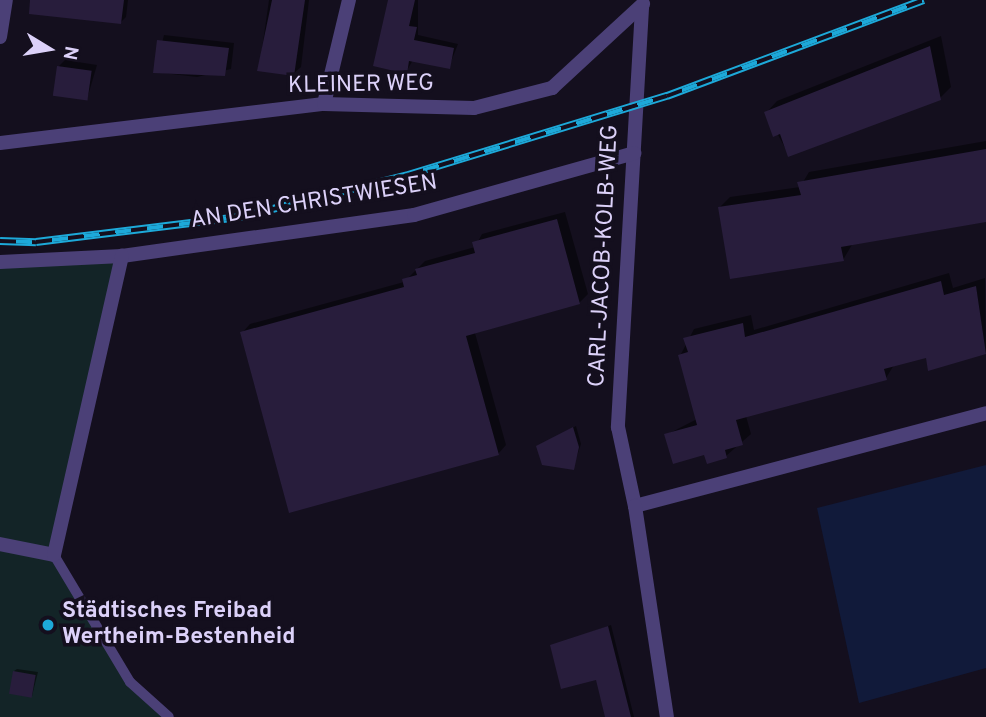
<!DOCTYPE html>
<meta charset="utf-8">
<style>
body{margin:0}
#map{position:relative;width:986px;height:717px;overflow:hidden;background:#140f1e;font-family:Overpass,sans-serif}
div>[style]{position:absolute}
.green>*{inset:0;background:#132427}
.water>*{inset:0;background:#111a3a}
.shadow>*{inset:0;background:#0007}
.building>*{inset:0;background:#281d3c;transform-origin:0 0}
.service>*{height:10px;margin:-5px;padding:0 5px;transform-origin:5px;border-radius:5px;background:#4b4077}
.minor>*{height:14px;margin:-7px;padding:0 7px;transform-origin:7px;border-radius:7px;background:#4b4077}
.rail>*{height:8px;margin-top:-4px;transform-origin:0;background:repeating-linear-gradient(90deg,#140f1e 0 16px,#1da9d9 0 32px);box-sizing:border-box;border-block:2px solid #1da9d9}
.dots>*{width:19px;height:19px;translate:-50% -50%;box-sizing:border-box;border:4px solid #140f1e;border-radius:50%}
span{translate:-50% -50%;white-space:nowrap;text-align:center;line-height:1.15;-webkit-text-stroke:7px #140f1e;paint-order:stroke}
.street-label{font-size:23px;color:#dcd1f9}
.poi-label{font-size:23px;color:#dcd1f9;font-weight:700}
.left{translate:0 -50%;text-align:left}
.north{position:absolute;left:14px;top:14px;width:70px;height:70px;-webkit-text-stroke:5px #140f1e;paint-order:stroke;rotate:101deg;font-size:19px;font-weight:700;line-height:28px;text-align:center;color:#dcd1f9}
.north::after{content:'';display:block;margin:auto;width:24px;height:32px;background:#dcd1f9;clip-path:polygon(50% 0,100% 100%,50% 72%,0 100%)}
</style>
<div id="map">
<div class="green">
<i style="clip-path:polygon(122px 256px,54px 555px,130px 682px,169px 717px,0 717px,0 262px)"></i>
</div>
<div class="water">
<i style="clip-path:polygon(986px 465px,986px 668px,859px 703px,817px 508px)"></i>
</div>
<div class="shadow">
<i style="clip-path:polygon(60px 0,128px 0,126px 17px,121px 22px)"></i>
<i style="clip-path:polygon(269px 0,309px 0,301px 67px,293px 74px,259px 70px)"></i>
<i style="clip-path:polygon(390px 0,418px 0,418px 35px,458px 44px,449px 67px,413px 60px,406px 72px)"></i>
<i style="clip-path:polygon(164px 35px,234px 43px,231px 69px,197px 77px,155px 72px)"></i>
<i style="clip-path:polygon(941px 36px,951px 87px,940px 98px,789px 155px,766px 113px,777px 101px)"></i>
<i style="clip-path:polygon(65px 60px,97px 65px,87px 99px,59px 66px)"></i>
<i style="clip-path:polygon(986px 141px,986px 220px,853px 243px,843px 260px,719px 208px,730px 197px,800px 187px,809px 172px)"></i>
<i style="clip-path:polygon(565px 212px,588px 294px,579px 303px,475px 333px,506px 445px,498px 454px,242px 333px,250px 324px,404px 282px,425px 261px,475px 247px,482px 234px)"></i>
<i style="clip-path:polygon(949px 273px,953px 288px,985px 278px,986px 353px,929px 369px,927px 356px,894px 365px,886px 378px,746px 416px,751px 434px,726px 456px,666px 435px,697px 419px,680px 356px,694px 329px,751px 315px,754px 330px)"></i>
<i style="clip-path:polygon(576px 426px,581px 444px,573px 468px,538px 446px)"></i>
<i style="clip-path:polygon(611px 625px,634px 717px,607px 717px,597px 678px,552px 646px)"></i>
<i style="clip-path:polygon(17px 669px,38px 672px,32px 696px,14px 671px)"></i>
</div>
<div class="building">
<i style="clip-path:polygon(30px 0,124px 0,121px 24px,29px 14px)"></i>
<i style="clip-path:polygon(272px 0,305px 0,294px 76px,257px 71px)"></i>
<i style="clip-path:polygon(388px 0,415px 0,409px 26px,417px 27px,414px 40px,454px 48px,450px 69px,409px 61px,407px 74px,373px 66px)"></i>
<i style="clip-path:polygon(157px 40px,229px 48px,225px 76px,153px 73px)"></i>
<i style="clip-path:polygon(930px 46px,941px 100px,788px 157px,780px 134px,773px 137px,764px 112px)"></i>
<i style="left:57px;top:66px;width:35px;height:30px;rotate:8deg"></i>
<i style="clip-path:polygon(986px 149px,986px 222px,841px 247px,844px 261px,730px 279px,718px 207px,801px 195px,797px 182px)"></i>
<i style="clip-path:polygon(557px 219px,580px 304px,466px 336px,499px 455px,289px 513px,240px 332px,404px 287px,402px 279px,417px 275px,415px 269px,475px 253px,472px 242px)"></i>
<i style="clip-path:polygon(941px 281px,944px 295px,976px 286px,986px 354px,928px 371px,926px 358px,884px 369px,887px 380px,736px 420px,743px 445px,725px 450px,727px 458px,707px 464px,704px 455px,673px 464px,664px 434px,697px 425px,678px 355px,688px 352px,683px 338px,743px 323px,745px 337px)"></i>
<i style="clip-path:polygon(573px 427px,579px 447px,574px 470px,542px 465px,536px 446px)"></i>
<i style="clip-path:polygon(608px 626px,631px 717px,605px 717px,596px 680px,561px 689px,550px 645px)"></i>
<i style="left:13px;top:671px;width:23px;height:23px;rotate:10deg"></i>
</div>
<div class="service">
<i style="left:54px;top:555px;width:148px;rotate:59.1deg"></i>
<i style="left:130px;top:682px;width:52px;rotate:41.9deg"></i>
</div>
<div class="minor">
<i style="left:642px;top:8px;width:420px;rotate:93.3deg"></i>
<i style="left:618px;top:427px;width:81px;rotate:77.9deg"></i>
<i style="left:635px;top:506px;width:363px;rotate:-14.8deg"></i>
<i style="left:0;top:37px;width:37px;rotate:-81deg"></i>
<i style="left:324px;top:104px;width:107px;rotate:-76.5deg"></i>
<i style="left:0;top:143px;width:326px;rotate:-6.9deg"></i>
<i style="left:324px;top:104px;width:150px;rotate:1.5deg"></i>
<i style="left:474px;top:108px;width:81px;rotate:-14.4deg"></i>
<i style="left:552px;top:88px;width:124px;rotate:-42.7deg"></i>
<i style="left:0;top:262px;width:122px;rotate:-2.8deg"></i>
<i style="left:122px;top:256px;width:295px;rotate:-8deg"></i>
<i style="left:414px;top:215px;width:229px;rotate:-15.7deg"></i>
<i style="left:635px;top:506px;width:213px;rotate:81.4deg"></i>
<i style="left:0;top:544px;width:55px;rotate:11.5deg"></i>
<i style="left:54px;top:555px;width:307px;rotate:-77.2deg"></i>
</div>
<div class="rail">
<i style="left:0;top:241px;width:36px;rotate:2deg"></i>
<i style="left:36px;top:242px;width:207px;rotate:-7deg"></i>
<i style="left:241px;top:217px;width:172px;rotate:-14.1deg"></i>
<i style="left:408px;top:175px;width:271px;rotate:-17deg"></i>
<i style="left:667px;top:96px;width:274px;rotate:-20.5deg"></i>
</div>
<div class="dots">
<i style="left:48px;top:625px;background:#1da9d9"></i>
</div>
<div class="street-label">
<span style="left:361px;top:86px;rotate:-1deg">KLEINER WEG</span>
<span style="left:314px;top:203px;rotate:-9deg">AN DEN CHRISTWIESEN</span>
<span style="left:605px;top:256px;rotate:-87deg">CARL-JACOB-KOLB-WEG</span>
</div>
<div class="poi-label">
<span class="left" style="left:62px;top:625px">Städtisches Freibad<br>Wertheim-Bestenheid</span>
</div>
<div class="north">N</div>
</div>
